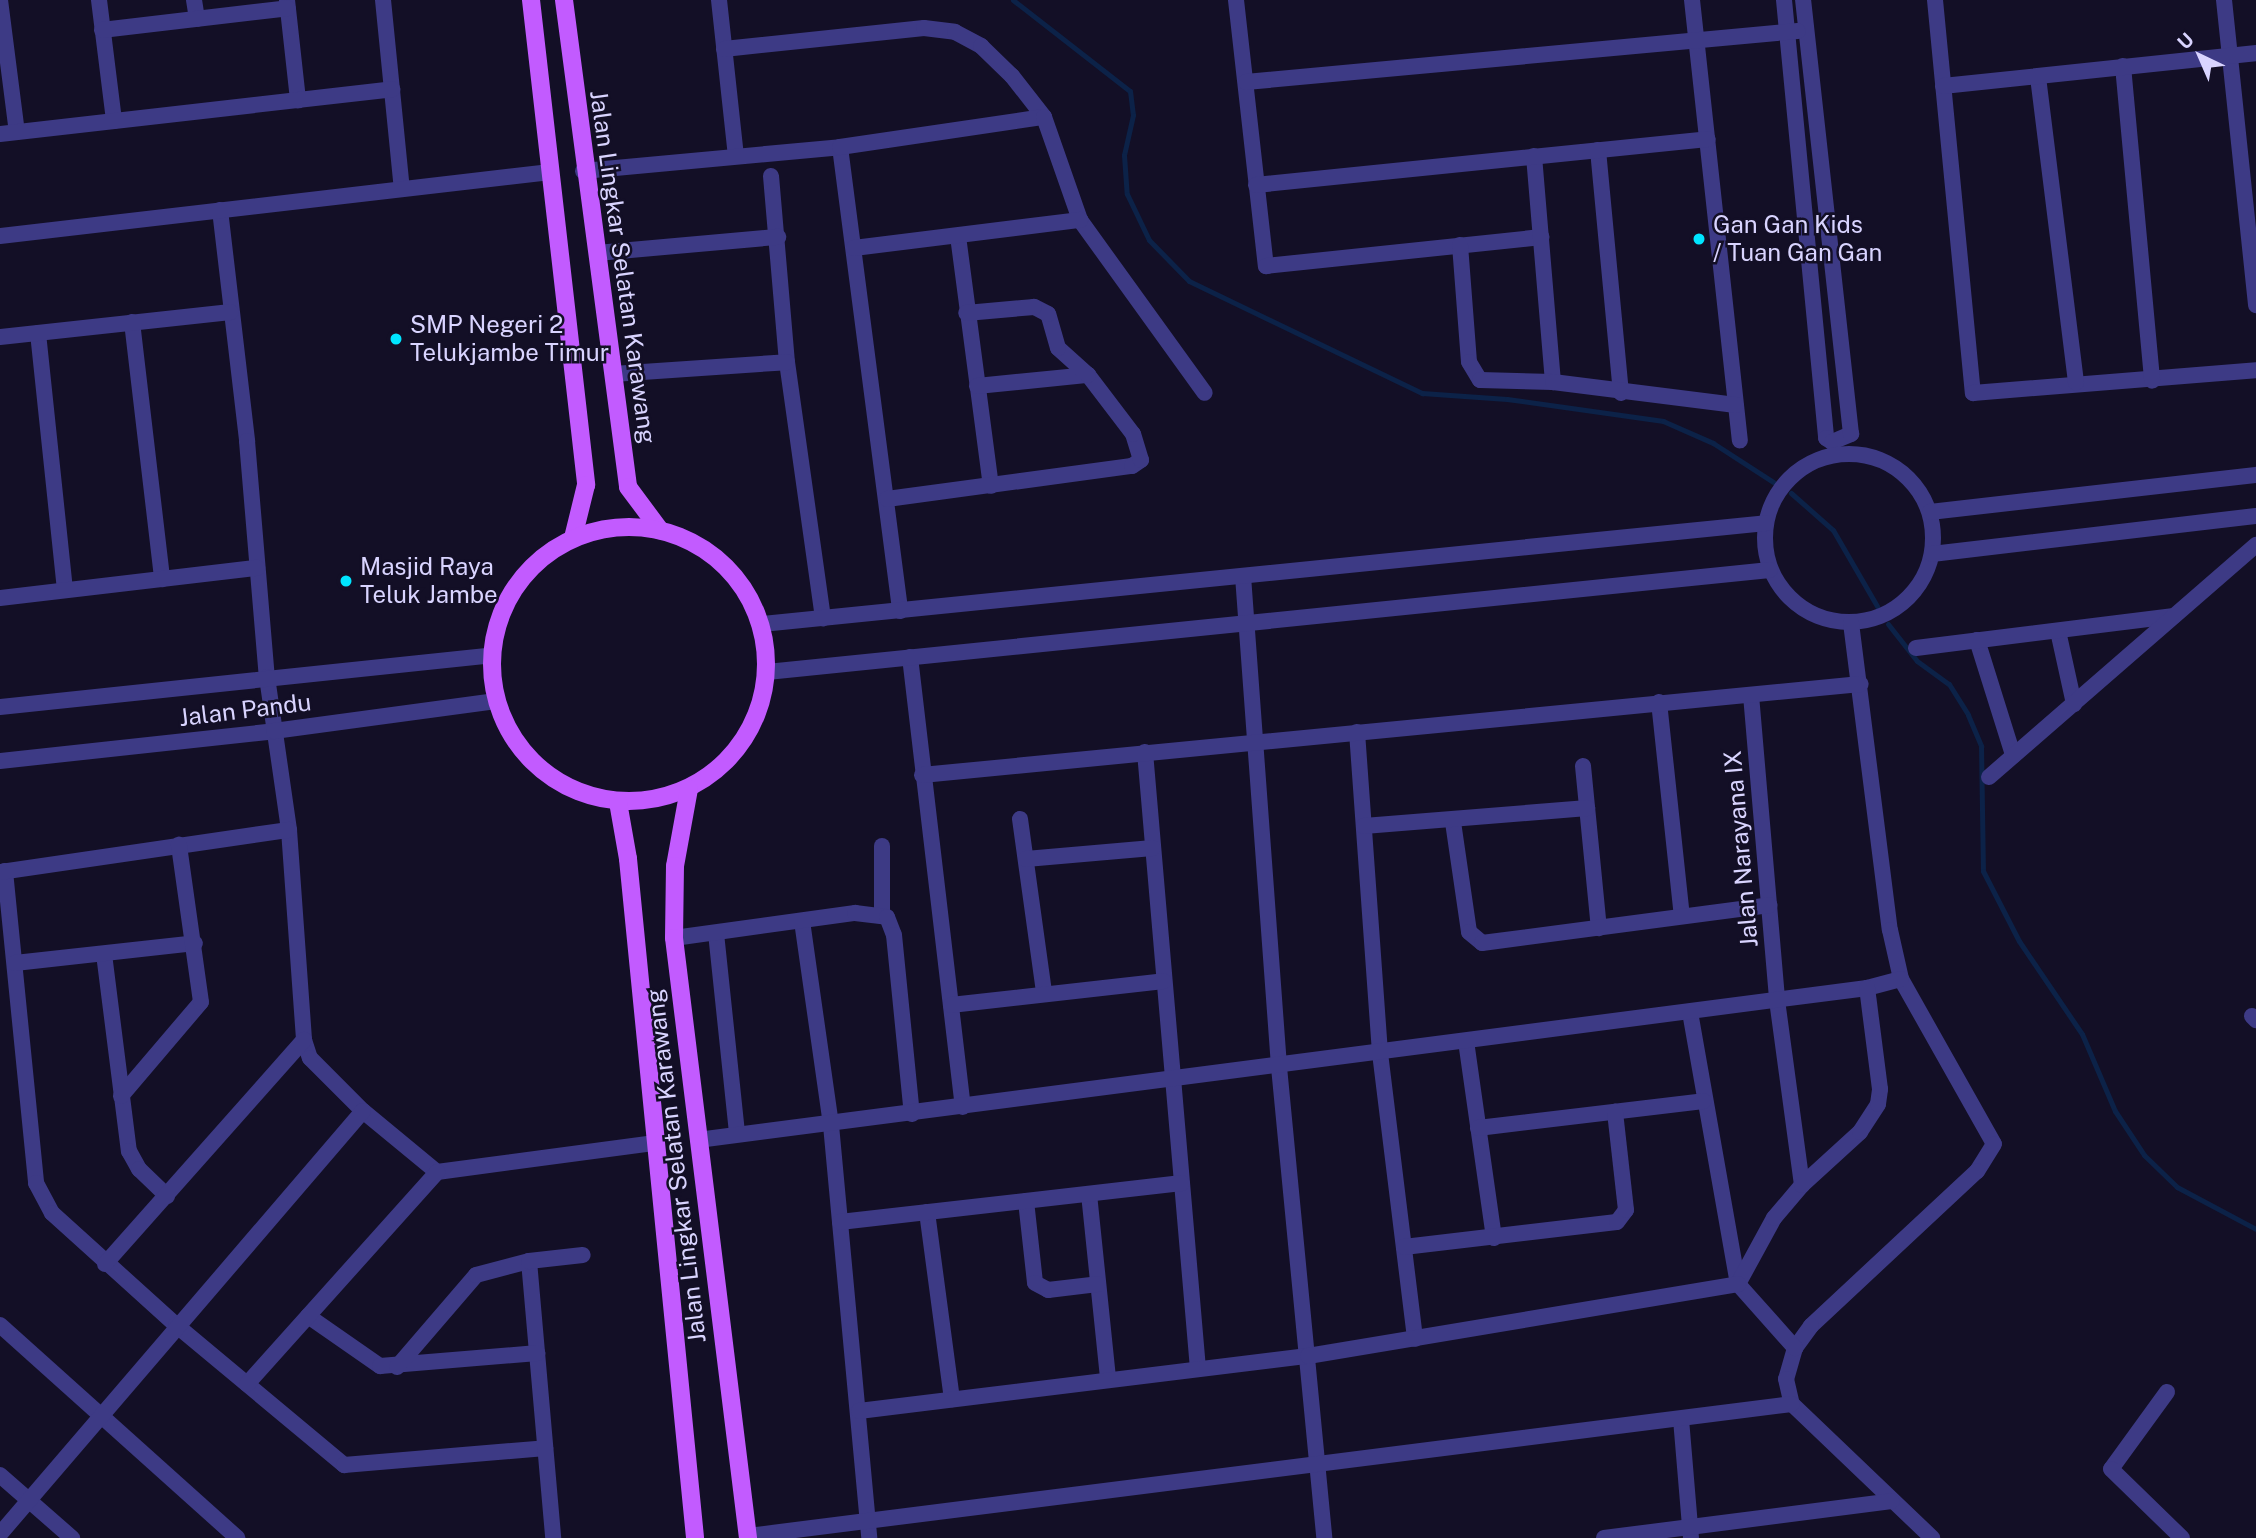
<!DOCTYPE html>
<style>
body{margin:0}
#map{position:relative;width:2256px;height:1538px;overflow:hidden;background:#130f26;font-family:"Public Sans",sans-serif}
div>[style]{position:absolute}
.stream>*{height:5px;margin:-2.5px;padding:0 2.5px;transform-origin:2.5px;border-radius:2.5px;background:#0c2248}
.street>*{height:16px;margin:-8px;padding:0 8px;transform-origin:8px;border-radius:8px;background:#3d3a85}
.street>.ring{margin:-8px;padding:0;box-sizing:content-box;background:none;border:16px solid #3d3a85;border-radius:50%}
.primary>*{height:18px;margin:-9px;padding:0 9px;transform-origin:9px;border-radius:9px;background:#c25bff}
.primary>.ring{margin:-9px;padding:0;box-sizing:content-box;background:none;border:18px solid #c25bff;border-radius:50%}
.dots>*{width:19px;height:19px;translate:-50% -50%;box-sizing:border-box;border:4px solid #130f26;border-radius:50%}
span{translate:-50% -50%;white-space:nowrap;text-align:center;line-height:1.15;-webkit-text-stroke:5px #130f26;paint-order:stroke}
.poi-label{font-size:24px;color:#d9d4ff}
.left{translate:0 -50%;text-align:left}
.street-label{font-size:24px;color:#d9d4ff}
.north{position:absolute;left:2165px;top:21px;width:70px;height:70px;-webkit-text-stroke:5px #130f26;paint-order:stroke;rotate:316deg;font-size:19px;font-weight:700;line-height:28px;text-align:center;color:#d9d4ff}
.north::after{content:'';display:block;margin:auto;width:24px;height:32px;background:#d9d4ff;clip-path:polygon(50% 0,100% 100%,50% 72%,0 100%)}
</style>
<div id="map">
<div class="stream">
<i style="left:1013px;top:0;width:148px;rotate:37.9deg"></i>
<i style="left:1130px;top:91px;width:24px;rotate:83deg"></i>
<i style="left:1133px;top:115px;width:41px;rotate:102.7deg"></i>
<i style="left:1124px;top:155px;width:39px;rotate:86deg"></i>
<i style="left:1127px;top:194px;width:51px;rotate:64.4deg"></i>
<i style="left:1149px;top:240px;width:57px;rotate:45.7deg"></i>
<i style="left:1189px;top:281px;width:259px;rotate:25.7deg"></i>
<i style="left:1422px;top:393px;width:85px;rotate:4deg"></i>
<i style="left:1507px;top:399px;width:158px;rotate:8deg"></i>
<i style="left:1663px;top:421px;width:55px;rotate:23.7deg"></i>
<i style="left:1713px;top:443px;width:72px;rotate:33deg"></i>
<i style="left:1791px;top:493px;width:56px;rotate:41.4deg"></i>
<i style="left:1833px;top:530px;width:88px;rotate:59.9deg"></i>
<i style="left:1888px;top:624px;width:47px;rotate:51.9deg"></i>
<i style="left:1917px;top:661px;width:39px;rotate:36deg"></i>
<i style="left:1949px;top:684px;width:36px;rotate:58deg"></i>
<i style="left:1968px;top:715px;width:34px;rotate:67deg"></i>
<i style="left:1981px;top:746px;width:125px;rotate:89.1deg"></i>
<i style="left:1983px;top:871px;width:79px;rotate:62.8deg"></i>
<i style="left:2019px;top:941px;width:112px;rotate:55.9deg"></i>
<i style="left:2082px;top:1034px;width:84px;rotate:66.8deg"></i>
<i style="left:2115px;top:1111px;width:53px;rotate:56.6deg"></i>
<i style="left:2144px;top:1155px;width:46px;rotate:44.1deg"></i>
<i style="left:2177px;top:1187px;width:89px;rotate:28deg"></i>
</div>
<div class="street">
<i style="left:0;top:0;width:133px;rotate:82.7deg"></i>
<i style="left:99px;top:0;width:122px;rotate:82.9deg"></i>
<i style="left:194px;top:0;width:19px;rotate:81deg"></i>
<i style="left:287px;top:0;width:101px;rotate:83.7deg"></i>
<i style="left:383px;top:0;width:190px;rotate:84.3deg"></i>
<i style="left:719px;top:0;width:157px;rotate:83.8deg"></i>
<i style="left:1236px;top:0;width:268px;rotate:83.6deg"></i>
<i style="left:1266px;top:266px;width:277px;rotate:-6deg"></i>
<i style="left:1692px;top:0;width:443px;rotate:83.8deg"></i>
<i style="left:1784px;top:0;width:440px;rotate:84.5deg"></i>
<i style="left:1826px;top:438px;width:7px;rotate:34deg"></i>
<i style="left:1832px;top:442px;width:21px;rotate:-23deg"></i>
<i style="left:1851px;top:434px;width:437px;rotate:-96.3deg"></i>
<i style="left:1935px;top:0;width:395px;rotate:84.5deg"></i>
<i style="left:1973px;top:393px;width:284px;rotate:-4.6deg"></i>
<i style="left:2224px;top:0;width:307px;rotate:84deg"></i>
<i style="left:102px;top:30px;width:187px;rotate:-6.7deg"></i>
<i style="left:724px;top:49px;width:201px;rotate:-6deg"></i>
<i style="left:924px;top:28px;width:31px;rotate:7deg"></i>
<i style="left:955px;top:32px;width:30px;rotate:28deg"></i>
<i style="left:981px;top:46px;width:43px;rotate:44.1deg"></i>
<i style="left:1012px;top:76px;width:52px;rotate:52deg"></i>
<i style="left:2123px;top:66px;width:316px;rotate:84.7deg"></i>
<i style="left:2038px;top:77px;width:308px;rotate:82.9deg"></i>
<i style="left:1246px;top:82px;width:554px;rotate:-5.28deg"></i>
<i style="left:1943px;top:86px;width:315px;rotate:-6deg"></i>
<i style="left:0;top:134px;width:395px;rotate:-6.5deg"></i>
<i style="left:840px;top:147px;width:468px;rotate:82.6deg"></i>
<i style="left:1598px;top:150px;width:244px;rotate:84.6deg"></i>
<i style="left:1534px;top:156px;width:227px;rotate:85.2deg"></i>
<i style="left:583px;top:171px;width:258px;rotate:-5.3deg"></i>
<i style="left:840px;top:147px;width:206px;rotate:-8.4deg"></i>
<i style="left:1044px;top:117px;width:109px;rotate:70.7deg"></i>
<i style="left:1080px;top:220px;width:213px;rotate:54.2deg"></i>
<i style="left:771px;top:176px;width:187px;rotate:85.1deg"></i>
<i style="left:787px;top:362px;width:259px;rotate:82deg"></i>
<i style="left:1256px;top:185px;width:454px;rotate:-5.8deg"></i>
<i style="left:220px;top:210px;width:233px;rotate:83.3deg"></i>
<i style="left:247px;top:441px;width:237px;rotate:85.2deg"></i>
<i style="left:267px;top:677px;width:155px;rotate:81.8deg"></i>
<i style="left:289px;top:830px;width:211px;rotate:85.9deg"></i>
<i style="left:304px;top:1040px;width:19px;rotate:72deg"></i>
<i style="left:310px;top:1058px;width:75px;rotate:45deg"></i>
<i style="left:363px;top:1111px;width:96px;rotate:39.5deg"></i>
<i style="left:437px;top:1172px;width:220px;rotate:-7.6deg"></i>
<i style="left:0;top:236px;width:554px;rotate:-6.64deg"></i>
<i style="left:958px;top:236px;width:252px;rotate:82.5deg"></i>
<i style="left:1460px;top:245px;width:117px;rotate:85.6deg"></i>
<i style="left:1469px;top:362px;width:21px;rotate:59deg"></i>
<i style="left:1480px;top:380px;width:73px;rotate:1.6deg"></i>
<i style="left:1553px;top:382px;width:184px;rotate:7.2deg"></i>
<i style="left:854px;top:248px;width:228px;rotate:-7.1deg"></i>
<i style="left:597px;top:253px;width:182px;rotate:-5.1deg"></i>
<i style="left:132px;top:322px;width:259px;rotate:83.3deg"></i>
<i style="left:38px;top:333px;width:258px;rotate:84deg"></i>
<i style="left:0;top:337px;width:232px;rotate:-6.2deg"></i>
<i style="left:613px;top:374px;width:174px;rotate:-3.9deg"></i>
<i style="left:977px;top:386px;width:112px;rotate:-5.7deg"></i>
<i class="ring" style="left:1765px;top:454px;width:152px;height:152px"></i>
<i style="left:887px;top:499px;width:247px;rotate:-7.7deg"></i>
<i style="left:1132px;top:466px;width:11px;rotate:-34deg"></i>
<i style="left:1141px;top:460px;width:27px;rotate:-107deg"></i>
<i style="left:1133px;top:434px;width:74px;rotate:-127.3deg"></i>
<i style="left:1088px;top:375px;width:40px;rotate:-138deg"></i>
<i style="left:1058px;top:348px;width:35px;rotate:-106deg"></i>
<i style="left:1048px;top:314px;width:16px;rotate:-153deg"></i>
<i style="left:1034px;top:307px;width:68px;rotate:175deg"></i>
<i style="left:1930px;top:512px;width:328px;rotate:-6.5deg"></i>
<i style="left:1932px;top:554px;width:326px;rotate:-6.7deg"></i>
<i style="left:1243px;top:576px;width:492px;rotate:85.8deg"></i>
<i style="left:1279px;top:1067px;width:473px;rotate:84.5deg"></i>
<i style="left:0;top:598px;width:259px;rotate:-6.7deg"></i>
<i style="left:1851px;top:623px;width:309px;rotate:82.8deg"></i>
<i style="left:1890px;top:930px;width:50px;rotate:77.3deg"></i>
<i style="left:1901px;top:979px;width:189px;rotate:60.6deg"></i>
<i style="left:1994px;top:1144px;width:32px;rotate:122deg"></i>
<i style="left:1977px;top:1171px;width:227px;rotate:137deg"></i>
<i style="left:1811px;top:1326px;width:27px;rotate:126deg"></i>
<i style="left:1795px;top:1348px;width:32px;rotate:106deg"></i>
<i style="left:1786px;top:1379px;width:26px;rotate:77deg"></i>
<i style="left:1792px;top:1404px;width:194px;rotate:43.7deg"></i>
<i style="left:762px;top:624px;width:1009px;rotate:-5.74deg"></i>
<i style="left:2058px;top:631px;width:75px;rotate:77.6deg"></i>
<i style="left:1977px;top:640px;width:121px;rotate:72.6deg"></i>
<i style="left:1916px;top:648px;width:260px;rotate:-7.1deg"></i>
<i style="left:910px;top:657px;width:453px;rotate:83.3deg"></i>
<i style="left:767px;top:672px;width:1008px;rotate:-5.81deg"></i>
<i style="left:1751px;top:695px;width:306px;rotate:85.1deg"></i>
<i style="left:1777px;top:1000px;width:187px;rotate:82.3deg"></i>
<i style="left:1659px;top:702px;width:215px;rotate:83.9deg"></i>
<i style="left:0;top:707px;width:494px;rotate:-6deg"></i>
<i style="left:1357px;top:732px;width:322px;rotate:85.9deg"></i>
<i style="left:1380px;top:1053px;width:288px;rotate:83deg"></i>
<i style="left:1145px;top:752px;width:619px;rotate:85.09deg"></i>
<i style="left:0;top:761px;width:276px;rotate:-6.2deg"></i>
<i style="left:274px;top:731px;width:224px;rotate:-7.7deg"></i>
<i style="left:1583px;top:766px;width:163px;rotate:84.4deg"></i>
<i style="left:922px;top:775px;width:943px;rotate:-5.54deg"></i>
<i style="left:1989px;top:777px;width:354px;rotate:-41deg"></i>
<i style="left:1020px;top:819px;width:174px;rotate:82.1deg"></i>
<i style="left:1453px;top:822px;width:111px;rotate:81.7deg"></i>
<i style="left:1469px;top:932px;width:17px;rotate:40deg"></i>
<i style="left:1482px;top:943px;width:290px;rotate:-7.5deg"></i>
<i style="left:1364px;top:826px;width:224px;rotate:-4.6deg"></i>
<i style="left:882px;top:846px;width:68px;rotate:90deg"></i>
<i style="left:1026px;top:859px;width:127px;rotate:-5deg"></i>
<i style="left:5px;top:871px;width:314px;rotate:84.3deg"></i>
<i style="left:36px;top:1183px;width:34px;rotate:62deg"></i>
<i style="left:52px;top:1213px;width:167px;rotate:42.1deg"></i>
<i style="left:176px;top:1325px;width:219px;rotate:39.8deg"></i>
<i style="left:344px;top:1465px;width:202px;rotate:-4.8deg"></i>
<i style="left:0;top:872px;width:292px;rotate:-8.3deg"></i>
<i style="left:802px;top:921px;width:206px;rotate:81.9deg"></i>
<i style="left:831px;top:1125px;width:415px;rotate:84.7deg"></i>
<i style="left:716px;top:933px;width:201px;rotate:84deg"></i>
<i style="left:674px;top:938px;width:183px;rotate:-7.9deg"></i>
<i style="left:855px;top:913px;width:32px;rotate:7deg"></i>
<i style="left:887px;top:917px;width:19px;rotate:69deg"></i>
<i style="left:894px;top:935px;width:180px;rotate:84.3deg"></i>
<i style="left:104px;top:954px;width:199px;rotate:82.8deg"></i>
<i style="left:129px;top:1151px;width:21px;rotate:61deg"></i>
<i style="left:139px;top:1169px;width:39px;rotate:44deg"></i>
<i style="left:15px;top:963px;width:181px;rotate:-6.3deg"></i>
<i style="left:951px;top:1005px;width:214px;rotate:-6.4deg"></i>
<i style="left:1690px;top:1012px;width:276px;rotate:80deg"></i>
<i style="left:1738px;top:1284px;width:86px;rotate:48.3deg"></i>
<i style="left:2252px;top:1016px;width:6px;rotate:45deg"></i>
<i style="left:1466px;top:1041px;width:199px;rotate:81.9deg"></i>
<i style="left:121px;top:1096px;width:123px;rotate:-49.6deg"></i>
<i style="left:201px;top:1002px;width:159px;rotate:-98deg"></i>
<i style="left:1478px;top:1128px;width:227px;rotate:-6.8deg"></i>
<i style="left:698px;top:1140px;width:1179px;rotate:-7.41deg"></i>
<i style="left:1867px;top:988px;width:35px;rotate:-15deg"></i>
<i style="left:1089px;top:1194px;width:186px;rotate:84.1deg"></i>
<i style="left:1026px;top:1201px;width:82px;rotate:83.7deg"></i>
<i style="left:1035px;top:1283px;width:15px;rotate:28deg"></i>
<i style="left:1048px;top:1290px;width:50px;rotate:-6.8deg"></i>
<i style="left:927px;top:1212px;width:189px;rotate:82.4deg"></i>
<i style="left:840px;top:1222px;width:344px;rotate:-6.5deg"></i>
<i style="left:1404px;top:1247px;width:214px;rotate:-6.7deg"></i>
<i style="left:1617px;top:1222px;width:15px;rotate:-53deg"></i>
<i style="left:1626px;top:1210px;width:99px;rotate:-96.4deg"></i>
<i style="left:529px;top:1261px;width:278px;rotate:85deg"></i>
<i style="left:105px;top:1264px;width:300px;rotate:-48.4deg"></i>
<i style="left:1738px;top:1284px;width:75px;rotate:-61.4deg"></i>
<i style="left:1774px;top:1218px;width:43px;rotate:-49.7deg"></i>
<i style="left:1802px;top:1185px;width:79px;rotate:-42.4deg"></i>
<i style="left:1860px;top:1132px;width:33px;rotate:-57deg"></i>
<i style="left:1878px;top:1104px;width:15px;rotate:-82deg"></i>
<i style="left:1880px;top:1089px;width:102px;rotate:-97.3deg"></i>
<i style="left:308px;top:1316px;width:88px;rotate:34.8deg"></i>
<i style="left:380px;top:1366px;width:158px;rotate:-4.7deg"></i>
<i style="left:0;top:1325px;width:319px;rotate:41.9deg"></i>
<i style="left:397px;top:1367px;width:121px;rotate:-49.3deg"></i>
<i style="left:476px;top:1275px;width:55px;rotate:-14.8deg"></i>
<i style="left:529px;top:1261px;width:54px;rotate:-6.3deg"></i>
<i style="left:247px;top:1384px;width:285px;rotate:-48.1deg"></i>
<i style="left:2167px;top:1392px;width:95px;rotate:126deg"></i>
<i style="left:2111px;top:1469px;width:99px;rotate:44.2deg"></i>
<i style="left:859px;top:1411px;width:452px;rotate:-7deg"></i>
<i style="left:1308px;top:1356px;width:436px;rotate:-9.5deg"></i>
<i style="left:1681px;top:1419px;width:119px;rotate:85.2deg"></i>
<i style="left:0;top:1475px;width:96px;rotate:41.2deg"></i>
<i style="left:0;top:1534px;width:557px;rotate:-49.37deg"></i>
<i style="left:748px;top:1536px;width:1052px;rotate:-7.21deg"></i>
<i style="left:1604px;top:1538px;width:290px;rotate:-7.3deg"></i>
</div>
<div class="primary">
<i style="left:531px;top:0;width:488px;rotate:83.5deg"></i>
<i style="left:586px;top:485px;width:55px;rotate:103.8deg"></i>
<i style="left:564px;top:0;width:491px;rotate:82.5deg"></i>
<i style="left:628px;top:487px;width:54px;rotate:53.3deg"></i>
<i class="ring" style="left:492px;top:527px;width:256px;height:256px"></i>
<i style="left:689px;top:789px;width:78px;rotate:100.3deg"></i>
<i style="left:675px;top:866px;width:72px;rotate:90.8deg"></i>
<i style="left:674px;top:938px;width:605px;rotate:82.97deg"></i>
<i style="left:618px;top:802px;width:58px;rotate:80deg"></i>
<i style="left:628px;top:859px;width:682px;rotate:84.36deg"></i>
</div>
<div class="dots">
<i style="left:1699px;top:239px;background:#00e5ff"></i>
<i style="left:396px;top:339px;background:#00e5ff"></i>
<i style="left:346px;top:581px;background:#00e5ff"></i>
</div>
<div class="poi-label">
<span class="left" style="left:1713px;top:239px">Gan Gan Kids<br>/ Tuan Gan Gan</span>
<span class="left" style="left:410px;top:339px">SMP Negeri 2<br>Telukjambe Timur</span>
<span class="left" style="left:360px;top:581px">Masjid Raya<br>Teluk Jambe</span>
</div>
<div class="street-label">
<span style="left:623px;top:267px;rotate:82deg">Jalan Lingkar Selatan Karawang</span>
<span style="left:245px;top:710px;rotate:-7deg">Jalan Pandu</span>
<span style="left:1741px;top:849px;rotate:-95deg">Jalan Narayana IX</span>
<span style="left:676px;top:1166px;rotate:-97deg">Jalan Lingkar Selatan Karawang</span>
</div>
<div class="north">U</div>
</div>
